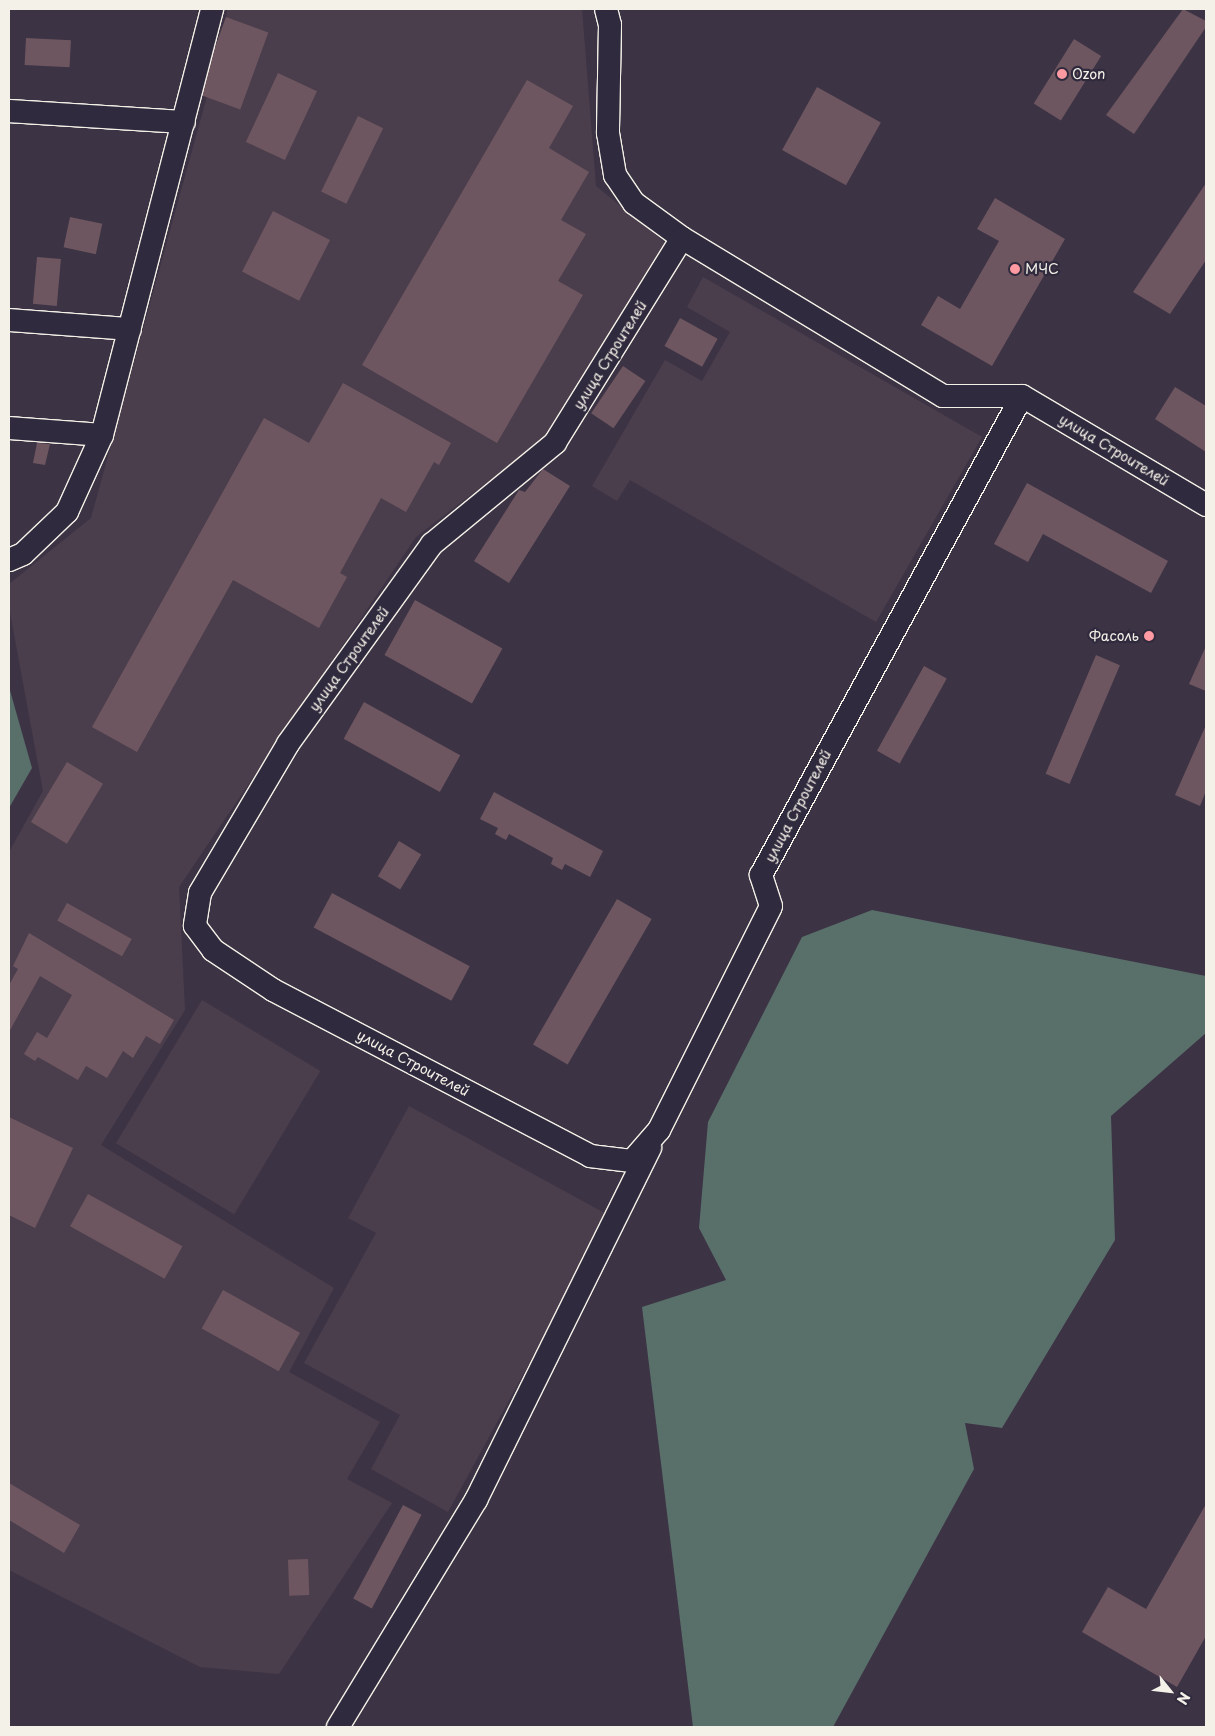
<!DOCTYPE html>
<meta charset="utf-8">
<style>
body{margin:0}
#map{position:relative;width:1215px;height:1736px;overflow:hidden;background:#3c3344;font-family:"Playpen Sans",sans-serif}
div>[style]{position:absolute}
.built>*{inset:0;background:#4b3e4c;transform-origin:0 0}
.green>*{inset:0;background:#596f6a}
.building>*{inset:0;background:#6e5660;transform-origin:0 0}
.roads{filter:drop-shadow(1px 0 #f4f1e8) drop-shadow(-1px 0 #f4f1e8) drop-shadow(0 1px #f4f1e8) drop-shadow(0 -1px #f4f1e8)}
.minor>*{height:22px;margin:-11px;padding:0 11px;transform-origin:11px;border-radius:11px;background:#2f2a3d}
.dots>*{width:14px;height:14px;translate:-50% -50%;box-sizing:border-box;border:2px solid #2f2a3d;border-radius:50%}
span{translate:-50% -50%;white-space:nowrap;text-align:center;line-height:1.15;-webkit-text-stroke:4.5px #2f2a3d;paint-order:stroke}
.poi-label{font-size:14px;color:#f4f1e8}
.left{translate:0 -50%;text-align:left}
.right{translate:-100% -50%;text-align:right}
.street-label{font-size:14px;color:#f4f1e8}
.frame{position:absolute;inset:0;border:10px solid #f4f1e8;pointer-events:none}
.north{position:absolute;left:1145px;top:1666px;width:50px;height:50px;-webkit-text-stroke:4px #2f2a3d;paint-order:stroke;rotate:119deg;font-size:14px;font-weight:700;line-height:20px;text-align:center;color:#f4f1e8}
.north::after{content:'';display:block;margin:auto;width:18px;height:22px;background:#f4f1e8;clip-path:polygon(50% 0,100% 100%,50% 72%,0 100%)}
</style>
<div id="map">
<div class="built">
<i style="clip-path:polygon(227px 9px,582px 9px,596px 186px,668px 245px,546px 437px,416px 537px,179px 887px,185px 1010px,101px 1145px,334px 1288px,289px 1372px,380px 1422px,347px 1479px,392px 1503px,279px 1674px,200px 1667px,9px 1570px,9px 852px,43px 791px,9px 607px,9px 584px,91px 518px,225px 31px)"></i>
<i style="clip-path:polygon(703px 277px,982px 437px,876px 622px,630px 480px,617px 501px,592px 486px,665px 360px,702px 381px,730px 332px,687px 307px)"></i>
<i style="left:202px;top:1000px;width:138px;height:167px;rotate:31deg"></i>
<i style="clip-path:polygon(409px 1106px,610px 1216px,448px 1512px,371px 1469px,400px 1415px,304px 1363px,376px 1233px,348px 1218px)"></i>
</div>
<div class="green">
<i style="clip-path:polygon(9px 687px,32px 768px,9px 808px)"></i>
<i style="clip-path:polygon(872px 910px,1206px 976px,1206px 1033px,1111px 1116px,1115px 1240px,1002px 1428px,965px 1423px,974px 1469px,833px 1727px,693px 1727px,642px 1307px,726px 1280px,699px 1228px,708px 1122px,802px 937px)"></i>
</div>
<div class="building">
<i style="clip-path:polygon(1183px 9px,1206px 21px,1206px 27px,1134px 134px,1106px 115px)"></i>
<i style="left:226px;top:17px;width:45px;height:82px;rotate:20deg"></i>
<i style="left:26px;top:38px;width:45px;height:27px;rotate:3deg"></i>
<i style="left:1074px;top:39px;width:32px;height:76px;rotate:32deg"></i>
<i style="left:278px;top:73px;width:43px;height:76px;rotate:25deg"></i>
<i style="clip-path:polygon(527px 80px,573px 106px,549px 148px,589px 172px,561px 220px,586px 234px,558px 281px,583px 295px,497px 443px,362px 365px)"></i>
<i style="left:817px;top:87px;width:73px;height:72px;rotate:29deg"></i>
<i style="left:358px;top:116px;width:28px;height:84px;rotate:26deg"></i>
<i style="clip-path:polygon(1206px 183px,1206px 260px,1170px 314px,1133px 292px)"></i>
<i style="clip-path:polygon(995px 198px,1065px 239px,992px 366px,921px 325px,938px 296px,960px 309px,999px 241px,977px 229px)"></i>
<i style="left:273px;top:211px;width:64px;height:68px;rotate:27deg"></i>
<i style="left:70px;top:217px;width:33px;height:31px;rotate:12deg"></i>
<i style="left:37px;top:257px;width:24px;height:47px;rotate:5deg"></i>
<i style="left:680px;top:318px;width:43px;height:32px;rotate:29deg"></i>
<i style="left:623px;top:366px;width:27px;height:57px;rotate:34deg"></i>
<i style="clip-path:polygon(343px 383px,451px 443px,439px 465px,434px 462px,406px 512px,381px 498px,340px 573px,347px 577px,319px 628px,233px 580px,137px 752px,92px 727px,264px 418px,309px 443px)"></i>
<i style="clip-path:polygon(1175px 387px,1206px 406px,1206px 452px,1155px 419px)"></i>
<i style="clip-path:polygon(37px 443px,50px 444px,45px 465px,33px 463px)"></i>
<i style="clip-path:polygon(543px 469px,570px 486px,509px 583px,474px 561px,519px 490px,525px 492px)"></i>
<i style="clip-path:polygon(1027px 483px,1168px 561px,1151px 593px,1043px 534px,1028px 562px,994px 544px)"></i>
<i style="left:415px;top:600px;width:100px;height:63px;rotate:29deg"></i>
<i style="clip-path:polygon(1206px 646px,1206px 691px,1189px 684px)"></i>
<i style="left:1096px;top:655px;width:26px;height:129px;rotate:23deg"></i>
<i style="left:924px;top:666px;width:26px;height:97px;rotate:29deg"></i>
<i style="left:364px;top:702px;width:110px;height:42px;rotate:29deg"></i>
<i style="clip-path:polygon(1206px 725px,1206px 791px,1200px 806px,1175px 795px)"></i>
<i style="left:67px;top:762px;width:42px;height:70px;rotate:31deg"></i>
<i style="clip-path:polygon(494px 792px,603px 851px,590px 877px,565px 864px,562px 870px,551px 864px,553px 858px,509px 834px,506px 840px,495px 834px,498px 828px,480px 819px)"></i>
<i style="left:399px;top:841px;width:26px;height:41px;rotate:31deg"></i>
<i style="left:332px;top:893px;width:156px;height:39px;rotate:28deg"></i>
<i style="left:617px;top:899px;width:40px;height:168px;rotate:30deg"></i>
<i style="left:67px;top:903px;width:74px;height:20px;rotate:29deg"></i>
<i style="clip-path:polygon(29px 933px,174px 1020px,160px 1044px,146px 1036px,133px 1058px,123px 1051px,107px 1078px,86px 1066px,78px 1080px,38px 1057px,35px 1061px,24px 1054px,37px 1032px,47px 1038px,72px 995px,40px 976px,9px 1032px,9px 985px,18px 969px,13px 966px)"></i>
<i style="clip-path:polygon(9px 1117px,73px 1148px,35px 1228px,9px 1215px)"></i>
<i style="left:88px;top:1194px;width:108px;height:37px;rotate:29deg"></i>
<i style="left:223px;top:1290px;width:88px;height:44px;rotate:29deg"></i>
<i style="clip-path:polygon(9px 1483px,80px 1525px,64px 1553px,9px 1520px)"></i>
<i style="clip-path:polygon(1206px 1504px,1206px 1636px,1177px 1687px,1082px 1632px,1108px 1587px,1146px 1609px)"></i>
<i style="left:403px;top:1505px;width:21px;height:106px;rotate:28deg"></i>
<i style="left:308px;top:1559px;width:36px;height:20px;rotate:88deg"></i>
</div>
<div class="roads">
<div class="minor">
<i style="left:606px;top:9px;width:16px;rotate:76deg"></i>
<i style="left:610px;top:25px;width:108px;rotate:91.1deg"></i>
<i style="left:608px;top:133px;width:43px;rotate:80.5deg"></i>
<i style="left:615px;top:175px;width:34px;rotate:56deg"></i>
<i style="left:634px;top:203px;width:59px;rotate:36.1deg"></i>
<i style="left:682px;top:238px;width:305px;rotate:31.2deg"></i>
<i style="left:943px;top:396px;width:79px"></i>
<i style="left:1022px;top:396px;width:214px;rotate:30.6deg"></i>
<i style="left:9px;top:111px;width:175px;rotate:3.6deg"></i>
<i style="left:682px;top:238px;width:241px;rotate:121.8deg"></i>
<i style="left:555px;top:443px;width:159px;rotate:140.6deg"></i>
<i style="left:432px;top:544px;width:246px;rotate:125.8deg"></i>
<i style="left:288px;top:744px;width:173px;rotate:120.6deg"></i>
<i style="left:200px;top:893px;width:33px;rotate:99deg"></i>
<i style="left:195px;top:926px;width:30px;rotate:53deg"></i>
<i style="left:213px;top:950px;width:72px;rotate:33.7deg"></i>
<i style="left:273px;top:990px;width:358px;rotate:27.6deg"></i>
<i style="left:590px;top:1156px;width:42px;rotate:6.8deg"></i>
<i style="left:632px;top:1161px;width:41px;rotate:-48.9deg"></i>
<i style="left:659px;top:1130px;width:250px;rotate:-63.4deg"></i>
<i style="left:771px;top:906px;width:33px;rotate:-108deg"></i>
<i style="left:761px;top:875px;width:545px;rotate:-61.41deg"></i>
<i style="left:9px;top:320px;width:121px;rotate:4.3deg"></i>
<i style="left:9px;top:428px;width:93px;rotate:4.3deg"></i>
<i style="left:9px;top:560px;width:15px;rotate:-23deg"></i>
<i style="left:23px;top:554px;width:61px;rotate:-43.7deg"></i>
<i style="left:67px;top:512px;width:85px;rotate:-65.6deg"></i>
<i style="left:102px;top:435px;width:440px;rotate:-75.5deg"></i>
<i style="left:338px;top:1727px;width:266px;rotate:-58.7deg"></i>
<i style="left:476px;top:1500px;width:393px;rotate:-63.7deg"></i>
</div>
</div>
<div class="dots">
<i style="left:1062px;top:74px;background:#ff9aa2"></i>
<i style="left:1015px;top:269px;background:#ff9aa2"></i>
<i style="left:1149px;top:636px;background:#ff9aa2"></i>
</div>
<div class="poi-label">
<span class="left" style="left:1072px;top:74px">Ozon</span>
<span class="left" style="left:1025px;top:269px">МЧС</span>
<span class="right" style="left:1139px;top:636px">Фасоль</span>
</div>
<div class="street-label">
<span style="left:610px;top:355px;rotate:-58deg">улица Строителей</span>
<span style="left:1114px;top:450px;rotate:31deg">улица Строителей</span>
<span style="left:349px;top:659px;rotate:-54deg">улица Строителей</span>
<span style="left:798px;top:806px;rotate:-62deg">улица Строителей</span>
<span style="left:413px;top:1063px;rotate:28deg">улица Строителей</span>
</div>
<div class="frame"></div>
<div class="north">N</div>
</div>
